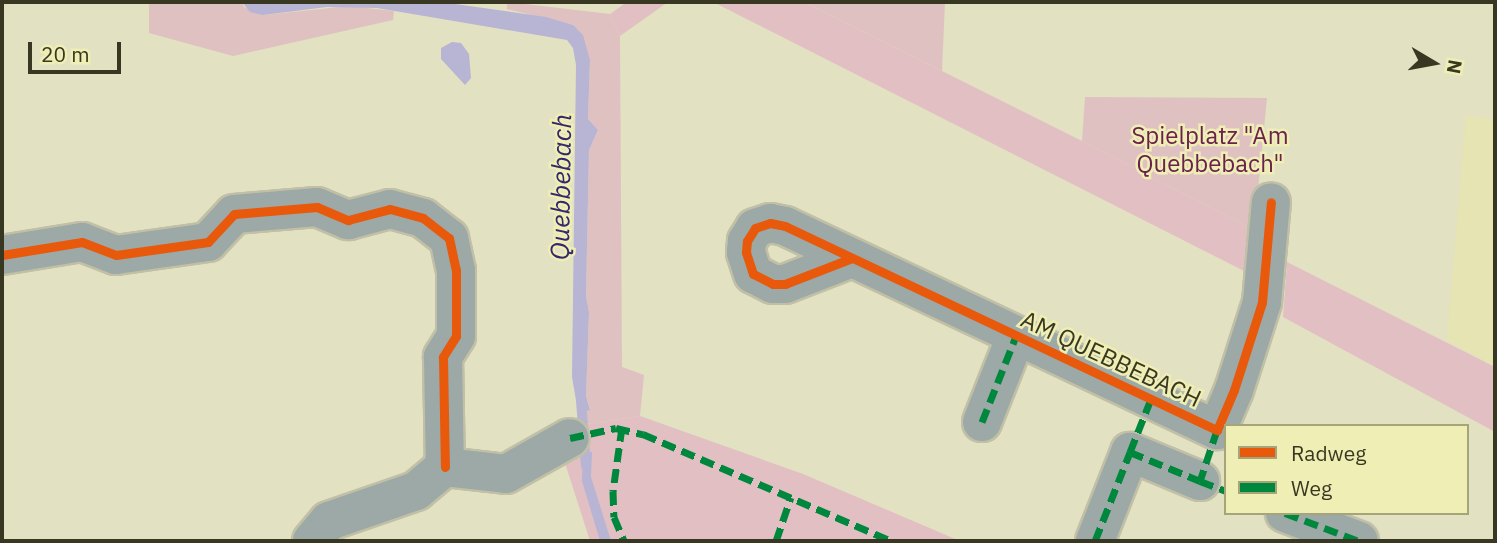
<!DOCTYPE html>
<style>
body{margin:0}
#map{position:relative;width:1497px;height:543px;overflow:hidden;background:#e2e1c2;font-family:"IBM Plex Sans",sans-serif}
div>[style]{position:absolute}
.built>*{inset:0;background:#e5e4b2}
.green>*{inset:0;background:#dfc1c2}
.forest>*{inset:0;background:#e2bfc3}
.water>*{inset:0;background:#b7b4d4}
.stream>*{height:10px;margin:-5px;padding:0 5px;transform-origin:5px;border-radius:5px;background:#b7b4d4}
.roads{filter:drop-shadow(2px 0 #c1c0a7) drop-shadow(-2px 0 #c1c0a7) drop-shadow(0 2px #c1c0a7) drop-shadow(0 -2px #c1c0a7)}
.minor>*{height:38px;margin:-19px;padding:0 19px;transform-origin:19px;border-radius:19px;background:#9ca9a6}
.quiet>*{height:7px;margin-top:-3.5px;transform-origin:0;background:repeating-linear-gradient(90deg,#00873e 0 14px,transparent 0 21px)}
.cycleway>*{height:9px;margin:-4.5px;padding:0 4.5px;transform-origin:4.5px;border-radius:4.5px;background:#e8590c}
span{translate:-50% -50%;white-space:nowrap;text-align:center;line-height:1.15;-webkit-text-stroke:5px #efeeb5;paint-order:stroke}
.park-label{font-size:24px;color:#6a214d}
.street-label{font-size:24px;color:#383721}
.water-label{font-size:26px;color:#34276c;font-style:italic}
.frame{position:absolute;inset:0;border:4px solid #383721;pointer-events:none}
.legend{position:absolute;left:1224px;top:424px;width:245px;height:91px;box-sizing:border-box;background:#efeeb5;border:2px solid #a6a57a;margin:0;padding:9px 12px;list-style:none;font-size:21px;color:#383721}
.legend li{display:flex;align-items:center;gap:14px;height:35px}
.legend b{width:35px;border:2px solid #a6a57a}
.north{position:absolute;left:1399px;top:28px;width:70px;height:70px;-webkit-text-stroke:5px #efeeb5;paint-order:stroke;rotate:100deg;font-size:19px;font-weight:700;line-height:28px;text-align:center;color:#383721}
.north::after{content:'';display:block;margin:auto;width:24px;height:32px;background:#383721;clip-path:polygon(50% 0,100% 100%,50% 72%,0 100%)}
.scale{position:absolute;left:28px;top:42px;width:93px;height:32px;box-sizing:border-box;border:4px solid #383721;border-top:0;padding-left:9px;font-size:21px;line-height:24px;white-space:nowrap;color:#383721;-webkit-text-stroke:5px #efeeb5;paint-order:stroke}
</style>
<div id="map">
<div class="built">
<i style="clip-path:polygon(1466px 116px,1495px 119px,1495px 367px,1447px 340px)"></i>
</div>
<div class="green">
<i style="clip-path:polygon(149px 2px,242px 2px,244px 7px,263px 15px,349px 6px,394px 11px,393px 20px,233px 56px,149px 33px)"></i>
<i style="clip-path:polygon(507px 2px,610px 14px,620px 36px,622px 367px,644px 375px,640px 416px,580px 425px,578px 412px,590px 409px,586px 396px,589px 312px,586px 296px,589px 150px,598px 130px,588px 119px,590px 60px,573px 25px,507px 9px)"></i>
<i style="clip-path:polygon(804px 2px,945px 2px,942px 71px)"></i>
<i style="clip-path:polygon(1085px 97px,1267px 98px,1254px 230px,1082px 141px)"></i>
</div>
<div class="forest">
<i style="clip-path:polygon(627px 2px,668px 2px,620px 36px,610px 14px)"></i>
<i style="clip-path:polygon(713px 2px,804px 2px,1082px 141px,1254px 230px,1252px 275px)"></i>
<i style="clip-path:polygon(1287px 262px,1495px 367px,1495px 432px,1283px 317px)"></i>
<i style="clip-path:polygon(640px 416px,803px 474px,960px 541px,590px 541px,566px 466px,580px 425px)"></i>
</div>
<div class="water">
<i style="clip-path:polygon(242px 2px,441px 2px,546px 17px,573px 25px,583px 35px,590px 60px,588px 119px,598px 130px,589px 150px,586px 296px,589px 312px,586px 396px,590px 410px,578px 412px,572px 377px,576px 65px,573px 48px,567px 40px,377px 8px,327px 7px,263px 15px,250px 12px)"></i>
<i style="clip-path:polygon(452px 42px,461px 43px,469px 54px,471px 78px,465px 85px,441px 59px,441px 48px)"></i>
<i style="clip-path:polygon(592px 452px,591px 477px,611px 541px,600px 541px,582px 481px,583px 453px)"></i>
</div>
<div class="stream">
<i style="left:581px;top:400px;width:66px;rotate:85.7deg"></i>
</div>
<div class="roads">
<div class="minor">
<i style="left:2px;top:255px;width:81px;rotate:-9.2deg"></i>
<i style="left:82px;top:242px;width:36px;rotate:21deg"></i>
<i style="left:116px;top:255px;width:93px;rotate:-8deg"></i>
<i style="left:208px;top:242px;width:38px;rotate:-47deg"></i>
<i style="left:234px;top:214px;width:83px;rotate:-4.8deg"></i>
<i style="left:317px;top:207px;width:34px;rotate:23deg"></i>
<i style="left:348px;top:220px;width:43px;rotate:-14.7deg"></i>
<i style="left:390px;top:209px;width:34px;rotate:15deg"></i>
<i style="left:423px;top:218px;width:33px;rotate:38deg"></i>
<i style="left:449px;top:238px;width:33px;rotate:78deg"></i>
<i style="left:456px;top:270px;width:66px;rotate:90deg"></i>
<i style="left:456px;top:336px;width:25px;rotate:122deg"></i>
<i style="left:443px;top:357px;width:110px;rotate:89deg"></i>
<i style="left:852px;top:258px;width:72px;rotate:158.8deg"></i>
<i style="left:785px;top:284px;width:12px;rotate:180deg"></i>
<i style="left:773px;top:284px;width:22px;rotate:-153deg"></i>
<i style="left:753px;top:274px;width:23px;rotate:-108deg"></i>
<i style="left:746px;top:252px;width:11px;rotate:-85deg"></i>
<i style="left:747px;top:241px;width:15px;rotate:-58deg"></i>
<i style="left:755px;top:228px;width:16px;rotate:-18deg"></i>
<i style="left:770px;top:223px;width:15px;rotate:11deg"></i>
<i style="left:785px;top:226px;width:478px;rotate:25.3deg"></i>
<i style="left:1217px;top:430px;width:43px;rotate:-67deg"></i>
<i style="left:1234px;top:390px;width:92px;rotate:-72.3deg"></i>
<i style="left:1262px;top:302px;width:100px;rotate:-84.9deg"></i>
<i style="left:982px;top:422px;width:92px;rotate:-68.4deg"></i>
<i style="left:1285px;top:513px;width:79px;rotate:20.7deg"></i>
<i style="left:312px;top:541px;width:26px;rotate:-50deg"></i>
<i style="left:329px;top:521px;width:92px;rotate:-19deg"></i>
<i style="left:416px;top:491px;width:38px;rotate:-40deg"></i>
<i style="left:445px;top:467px;width:61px;rotate:6.5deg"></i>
<i style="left:506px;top:474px;width:73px;rotate:-29.4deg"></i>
<i style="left:1095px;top:541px;width:96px;rotate:-68.5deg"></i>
<i style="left:1130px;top:452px;width:76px;rotate:22.5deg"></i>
</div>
</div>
<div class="quiet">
<i style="left:982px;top:422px;width:92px;rotate:-68.4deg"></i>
<i style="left:622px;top:427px;width:65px;rotate:98deg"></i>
<i style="left:613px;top:491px;width:26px;rotate:88deg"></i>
<i style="left:614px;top:517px;width:26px;rotate:67deg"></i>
<i style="left:1217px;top:430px;width:54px;rotate:108.4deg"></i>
<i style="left:1200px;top:481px;width:28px;rotate:21deg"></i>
<i style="left:570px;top:438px;width:47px;rotate:-12.3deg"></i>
<i style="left:616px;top:428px;width:28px;rotate:13deg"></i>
<i style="left:643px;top:434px;width:270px;rotate:23.3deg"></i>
<i style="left:1130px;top:452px;width:57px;rotate:-68.4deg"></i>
<i style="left:1285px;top:513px;width:79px;rotate:20.7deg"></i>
<i style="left:776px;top:541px;width:46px;rotate:-71.2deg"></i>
<i style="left:1095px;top:541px;width:96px;rotate:-68.5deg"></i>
<i style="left:1130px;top:452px;width:76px;rotate:22.5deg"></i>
</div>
<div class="cycleway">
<i style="left:2px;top:255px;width:81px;rotate:-9.2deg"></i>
<i style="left:82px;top:242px;width:36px;rotate:21deg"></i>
<i style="left:116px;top:255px;width:93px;rotate:-8deg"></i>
<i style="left:208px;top:242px;width:38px;rotate:-47deg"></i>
<i style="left:234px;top:214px;width:83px;rotate:-4.8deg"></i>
<i style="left:317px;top:207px;width:34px;rotate:23deg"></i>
<i style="left:348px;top:220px;width:43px;rotate:-14.7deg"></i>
<i style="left:390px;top:209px;width:34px;rotate:15deg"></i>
<i style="left:423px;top:218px;width:33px;rotate:38deg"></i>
<i style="left:449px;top:238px;width:33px;rotate:78deg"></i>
<i style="left:456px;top:270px;width:66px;rotate:90deg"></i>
<i style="left:456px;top:336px;width:25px;rotate:122deg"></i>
<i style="left:443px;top:357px;width:110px;rotate:89deg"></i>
<i style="left:852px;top:258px;width:72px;rotate:158.8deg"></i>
<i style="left:785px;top:284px;width:12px;rotate:180deg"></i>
<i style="left:773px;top:284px;width:22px;rotate:-153deg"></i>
<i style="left:753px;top:274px;width:23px;rotate:-108deg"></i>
<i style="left:746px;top:252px;width:11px;rotate:-85deg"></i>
<i style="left:747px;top:241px;width:15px;rotate:-58deg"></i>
<i style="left:755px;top:228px;width:16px;rotate:-18deg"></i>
<i style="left:770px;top:223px;width:15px;rotate:11deg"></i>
<i style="left:785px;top:226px;width:478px;rotate:25.3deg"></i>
<i style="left:1217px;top:430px;width:43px;rotate:-67deg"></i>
<i style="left:1234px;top:390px;width:92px;rotate:-72.3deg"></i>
<i style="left:1262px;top:302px;width:100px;rotate:-84.9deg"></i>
</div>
<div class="park-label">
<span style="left:1210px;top:150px">Spielplatz "Am<br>Quebbebach"</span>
</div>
<div class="street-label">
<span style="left:1111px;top:359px;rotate:25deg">AM QUEBBEBACH</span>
</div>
<div class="water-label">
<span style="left:561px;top:187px;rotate:-89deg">Quebbebach</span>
</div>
<div class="frame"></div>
<ul class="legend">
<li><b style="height:9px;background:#e8590c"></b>Radweg</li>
<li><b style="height:9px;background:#00873e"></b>Weg</li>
</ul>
<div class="north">N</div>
<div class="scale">20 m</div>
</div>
